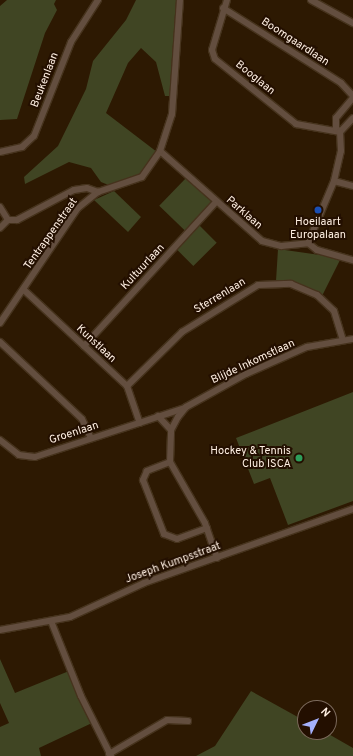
<!DOCTYPE html>
<style>
body{margin:0}
#map{position:relative;width:353px;height:756px;overflow:hidden;background:#2d1902;font-family:Overpass,sans-serif}
div>[style]{position:absolute}
.green>*{inset:0;background:#404523;transform-origin:0 0}
.roads{filter:drop-shadow(1px 0 #46331d) drop-shadow(-1px 0 #46331d) drop-shadow(0 1px #46331d) drop-shadow(0 -1px #46331d)}
.minor>*{height:6px;margin:-3px;padding:0 3px;transform-origin:3px;border-radius:3px;background:#634e3f}
.dots>*{width:11px;height:11px;translate:-50% -50%;box-sizing:border-box;border:2px solid #230f00;border-radius:50%}
span{translate:-50% -50%;white-space:nowrap;text-align:center;line-height:1.15;-webkit-text-stroke:4px #230f00;paint-order:stroke}
.street-label{font-size:11px;color:#fff0e3}
.poi-label{font-size:11px;color:#fff0e3}
.right{translate:-100% -50%;text-align:right}
.north{position:absolute;left:297px;top:700px;width:40px;height:40px;box-sizing:border-box;background:#230f00;border:1px solid #7b695b;border-radius:50%;rotate:47deg;font-size:11px;font-weight:700;line-height:16px;text-align:center;color:#fff0e3}
.north::after{content:'';display:block;margin:auto;width:14px;height:18px;background:#a5b1fc;clip-path:polygon(50% 0,100% 100%,50% 72%,0 100%)}
</style>
<div id="map">
<div class="green">
<i style="clip-path:polygon(7px 0,56px 0,54px 4px,57px 10px,45px 33px,17px 119px,0 120px,0 6px)"></i>
<i style="clip-path:polygon(136px 0,177px 0,171px 96px,165px 96px,156px 62px,141px 48px,128px 63px,106px 113px,157px 152px,139px 176px,111px 186px,101px 182px,91px 168px,69px 162px,25px 184px,24px 177px,58px 146px,86px 89px,93px 61px,126px 20px)"></i>
<i style="left:187px;top:177px;width:36px;height:40px;rotate:44deg"></i>
<i style="clip-path:polygon(114px 191px,141px 217px,128px 232px,94px 200px)"></i>
<i style="left:199px;top:225px;width:25px;height:33px;rotate:45deg"></i>
<i style="clip-path:polygon(278px 249px,341px 258px,322px 296px,301px 285px,276px 281px)"></i>
<i style="clip-path:polygon(353px 392px,353px 501px,288px 525px,270px 478px,254px 484px,236px 438px)"></i>
<i style="clip-path:polygon(0 659px,15px 693px,69px 671px,92px 723px,39px 748px,41px 756px,0 756px,0 727px,9px 723px,0 703px)"></i>
<i style="clip-path:polygon(251px 691px,305px 721px,305px 732px,325px 732px,353px 748px,353px 756px,196px 756px,215px 746px)"></i>
</div>
<div class="roads">
<div class="minor">
<i style="left:227px;top:0;width:52px;rotate:106.7deg"></i>
<i style="left:212px;top:50px;width:9px;rotate:72deg"></i>
<i style="left:215px;top:59px;width:104px;rotate:38.7deg"></i>
<i style="left:296px;top:124px;width:45px;rotate:10.3deg"></i>
<i style="left:311px;top:0;width:48px;rotate:28.7deg"></i>
<i style="left:223px;top:8px;width:140px;rotate:32.4deg"></i>
<i style="left:341px;top:83px;width:18px;rotate:47deg"></i>
<i style="left:340px;top:132px;width:6px;rotate:-135deg"></i>
<i style="left:336px;top:128px;width:10px;rotate:-90deg"></i>
<i style="left:336px;top:118px;width:26px;rotate:-50deg"></i>
<i style="left:340px;top:132px;width:19px;rotate:-47deg"></i>
<i style="left:160px;top:151px;width:136px;rotate:41.4deg"></i>
<i style="left:262px;top:241px;width:20px;rotate:15deg"></i>
<i style="left:281px;top:246px;width:27px;rotate:-6deg"></i>
<i style="left:308px;top:243px;width:11px;rotate:38deg"></i>
<i style="left:317px;top:250px;width:37px;rotate:16deg"></i>
<i style="left:0;top:152px;width:23px;rotate:-13deg"></i>
<i style="left:22px;top:147px;width:16px;rotate:-43deg"></i>
<i style="left:34px;top:136px;width:101px;rotate:-68.5deg"></i>
<i style="left:71px;top:42px;width:50px;rotate:-57.3deg"></i>
<i style="left:334px;top:181px;width:20px;rotate:15deg"></i>
<i style="left:0;top:207px;width:15px;rotate:58deg"></i>
<i style="left:0;top:228px;width:11px;rotate:-45deg"></i>
<i style="left:8px;top:220px;width:9px"></i>
<i style="left:17px;top:220px;width:64px;rotate:-27.8deg"></i>
<i style="left:74px;top:190px;width:13px;rotate:-9deg"></i>
<i style="left:87px;top:188px;width:12px;rotate:20deg"></i>
<i style="left:308px;top:243px;width:67px;rotate:-67.2deg"></i>
<i style="left:334px;top:181px;width:31px;rotate:-77deg"></i>
<i style="left:341px;top:151px;width:19px;rotate:-93deg"></i>
<i style="left:24px;top:290px;width:141px;rotate:43deg"></i>
<i style="left:127px;top:386px;width:39px;rotate:71deg"></i>
<i style="left:0;top:323px;width:139px;rotate:-55.9deg"></i>
<i style="left:78px;top:208px;width:26px;rotate:-39deg"></i>
<i style="left:98px;top:192px;width:46px;rotate:-18.8deg"></i>
<i style="left:142px;top:177px;width:32px;rotate:-55deg"></i>
<i style="left:160px;top:151px;width:39px;rotate:-72deg"></i>
<i style="left:172px;top:114px;width:114px;rotate:-86deg"></i>
<i style="left:0;top:342px;width:112px;rotate:43.2deg"></i>
<i style="left:82px;top:419px;width:21px;rotate:65deg"></i>
<i style="left:84px;top:346px;width:195px;rotate:-47.5deg"></i>
<i style="left:127px;top:386px;width:77px;rotate:-44.5deg"></i>
<i style="left:182px;top:332px;width:89px;rotate:-31.7deg"></i>
<i style="left:258px;top:285px;width:33px;rotate:-2deg"></i>
<i style="left:291px;top:284px;width:28px;rotate:23deg"></i>
<i style="left:317px;top:295px;width:23px;rotate:43deg"></i>
<i style="left:334px;top:311px;width:30px;rotate:73deg"></i>
<i style="left:158px;top:416px;width:19px;rotate:47deg"></i>
<i style="left:0;top:440px;width:24px;rotate:38deg"></i>
<i style="left:19px;top:455px;width:16px;rotate:7deg"></i>
<i style="left:35px;top:457px;width:158px;rotate:-18.1deg"></i>
<i style="left:170px;top:462px;width:25px;rotate:159deg"></i>
<i style="left:147px;top:471px;width:10px;rotate:114deg"></i>
<i style="left:143px;top:480px;width:58px;rotate:68.7deg"></i>
<i style="left:164px;top:534px;width:14px;rotate:21deg"></i>
<i style="left:177px;top:539px;width:32px;rotate:-20deg"></i>
<i style="left:217px;top:558px;width:37px;rotate:-109deg"></i>
<i style="left:205px;top:523px;width:70px;rotate:-119.8deg"></i>
<i style="left:170px;top:462px;width:32px;rotate:-88deg"></i>
<i style="left:171px;top:430px;width:15px;rotate:-62deg"></i>
<i style="left:178px;top:417px;width:13px;rotate:-51deg"></i>
<i style="left:186px;top:407px;width:68px;rotate:-28.8deg"></i>
<i style="left:246px;top:374px;width:67px;rotate:-23.9deg"></i>
<i style="left:307px;top:347px;width:47px;rotate:-9.9deg"></i>
<i style="left:51px;top:621px;width:81px;rotate:68.2deg"></i>
<i style="left:81px;top:696px;width:67px;rotate:63.4deg"></i>
<i style="left:0;top:630px;width:71px;rotate:-10.5deg"></i>
<i style="left:70px;top:617px;width:81px;rotate:-24.7deg"></i>
<i style="left:144px;top:583px;width:222px;rotate:-19.5deg"></i>
<i style="left:109px;top:754px;width:67px;rotate:-30.4deg"></i>
<i style="left:167px;top:720px;width:21px;rotate:3deg"></i>
</div>
</div>
<div class="dots">
<i style="left:318px;top:210px;background:#1a4fb4"></i>
<i style="left:299px;top:458px;background:#2e9e5b"></i>
</div>
<div class="street-label">
<span style="left:295px;top:42px;rotate:33deg">Boomgaardlaan</span>
<span style="left:255px;top:78px;rotate:39deg">Booglaan</span>
<span style="left:45px;top:80px;rotate:-69deg">Beukenlaan</span>
<span style="left:244px;top:213px;rotate:41deg">Parklaan</span>
<span style="left:51px;top:234px;rotate:-55deg">Tentrappenstraat</span>
<span style="left:143px;top:267px;rotate:-47deg">Kultuurlaan</span>
<span style="left:220px;top:296px;rotate:-31deg">Sterrenlaan</span>
<span style="left:96px;top:344px;rotate:43deg">Kunstlaan</span>
<span style="left:253px;top:362px;rotate:-25deg">Blijde Inkomstlaan</span>
<span style="left:74px;top:433px;rotate:-18deg">Groenlaan</span>
<span style="left:173px;top:563px;rotate:-20deg">Joseph Kumpsstraat</span>
</div>
<div class="poi-label">
<span style="left:318px;top:229px">Hoeilaart<br>Europalaan</span>
<span class="right" style="left:291px;top:458px">Hockey &amp; Tennis<br>Club ISCA</span>
</div>
<div class="north">N</div>
</div>
